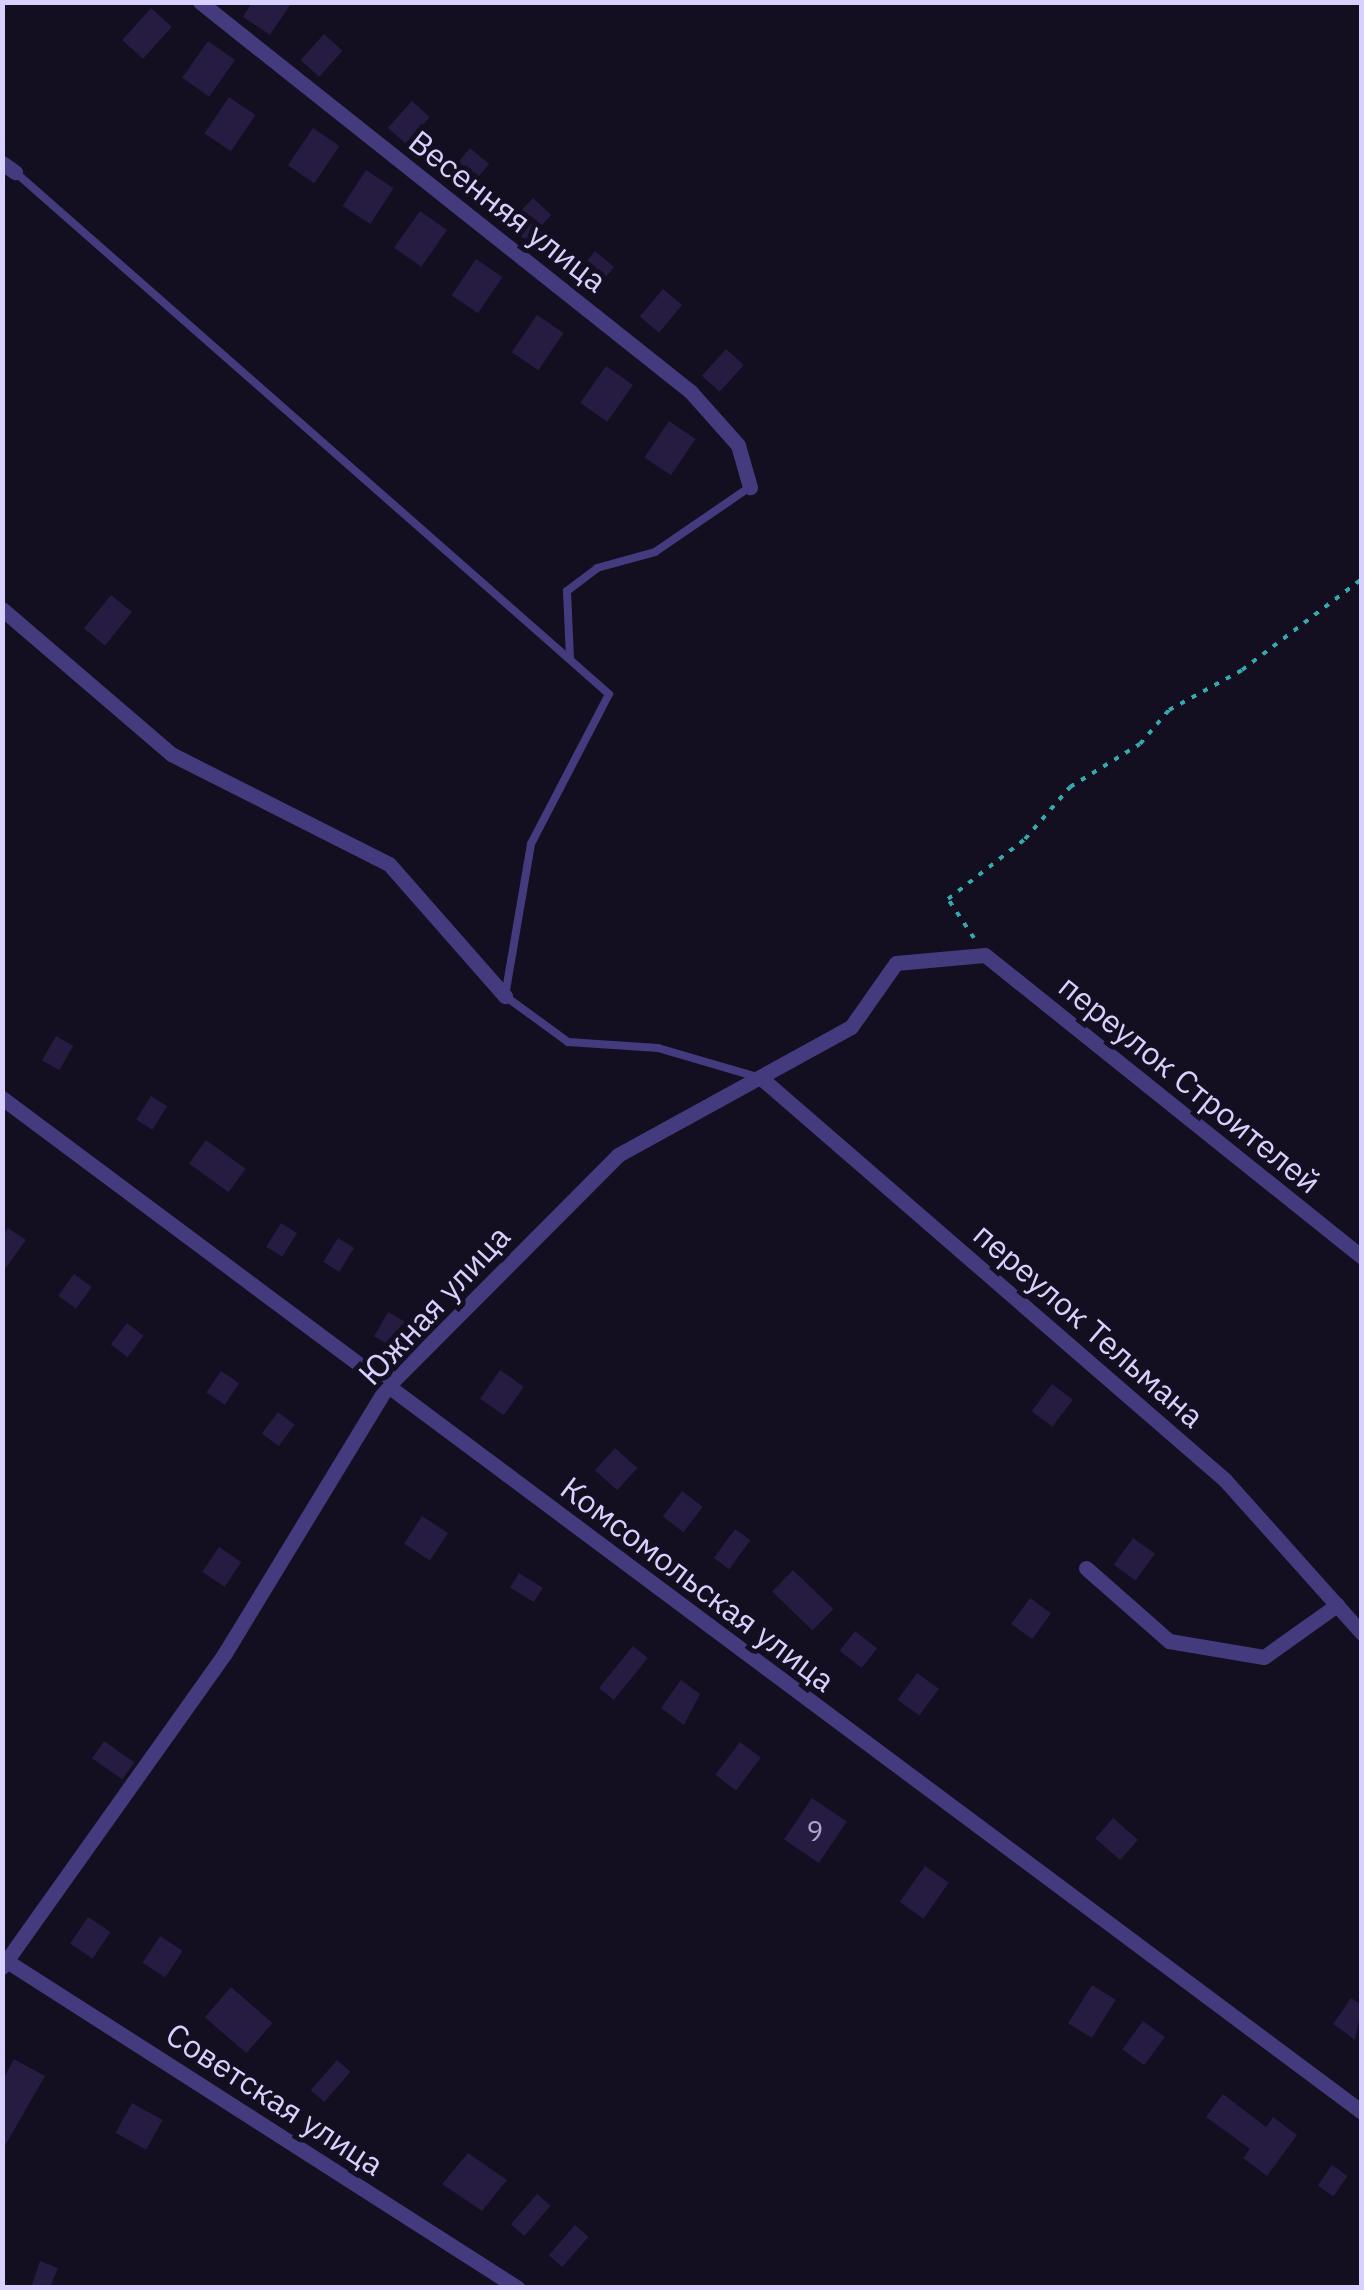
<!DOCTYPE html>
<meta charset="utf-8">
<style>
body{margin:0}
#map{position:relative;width:1364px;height:2290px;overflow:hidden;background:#130e20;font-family:"IBM Plex Sans",sans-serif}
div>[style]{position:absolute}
.building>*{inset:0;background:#261b40;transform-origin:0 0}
.path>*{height:4px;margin-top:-2px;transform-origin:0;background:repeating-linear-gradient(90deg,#34aaad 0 5px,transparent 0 13px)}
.service>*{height:8px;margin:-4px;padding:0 4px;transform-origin:4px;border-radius:4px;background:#433b7d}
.minor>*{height:15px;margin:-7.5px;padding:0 7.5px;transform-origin:7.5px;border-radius:7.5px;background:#433b7d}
span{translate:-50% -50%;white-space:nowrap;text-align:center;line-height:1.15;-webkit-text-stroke:10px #130e20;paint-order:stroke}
.number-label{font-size:28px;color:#aca3ce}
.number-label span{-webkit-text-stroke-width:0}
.street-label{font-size:32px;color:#d8d0fd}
.frame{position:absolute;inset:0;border:5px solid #d8d0fd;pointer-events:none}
</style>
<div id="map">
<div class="building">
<i style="clip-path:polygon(252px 2px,292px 2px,270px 35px,243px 17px)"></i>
<i style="left:151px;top:8px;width:28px;height:43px;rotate:42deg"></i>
<i style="left:324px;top:34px;width:25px;height:35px;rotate:42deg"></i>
<i style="left:208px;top:41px;width:33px;height:45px;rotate:35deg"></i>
<i style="left:229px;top:97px;width:32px;height:44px;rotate:34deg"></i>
<i style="left:412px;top:101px;width:24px;height:36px;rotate:42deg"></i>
<i style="left:313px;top:128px;width:32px;height:45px;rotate:34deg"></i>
<i style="left:470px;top:148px;width:25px;height:35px;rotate:40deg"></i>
<i style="left:366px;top:170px;width:33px;height:43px;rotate:33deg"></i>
<i style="left:533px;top:198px;width:25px;height:36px;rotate:43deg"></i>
<i style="left:420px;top:211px;width:33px;height:45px;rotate:35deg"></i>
<i style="left:595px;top:251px;width:25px;height:35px;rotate:40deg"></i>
<i style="left:476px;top:259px;width:32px;height:44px;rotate:34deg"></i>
<i style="left:663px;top:289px;width:25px;height:36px;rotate:40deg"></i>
<i style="left:537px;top:315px;width:32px;height:45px;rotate:34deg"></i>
<i style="left:726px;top:349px;width:24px;height:36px;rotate:42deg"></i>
<i style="left:606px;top:366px;width:33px;height:45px;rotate:35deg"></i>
<i style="left:669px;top:421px;width:32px;height:44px;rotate:34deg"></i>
<i style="left:111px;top:595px;width:27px;height:43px;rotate:39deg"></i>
<i style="left:56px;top:1036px;width:20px;height:28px;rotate:30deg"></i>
<i style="left:151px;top:1096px;width:19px;height:28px;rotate:32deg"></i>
<i style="left:206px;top:1140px;width:49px;height:29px;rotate:36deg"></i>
<i style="left:281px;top:1223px;width:19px;height:28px;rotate:32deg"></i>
<i style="clip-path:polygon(8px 1228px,26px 1240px,2px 1273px,2px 1236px)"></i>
<i style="left:338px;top:1238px;width:19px;height:28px;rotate:32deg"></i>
<i style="left:74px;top:1274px;width:22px;height:27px;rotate:36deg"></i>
<i style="left:388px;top:1312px;width:20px;height:28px;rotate:30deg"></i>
<i style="left:127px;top:1323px;width:21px;height:27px;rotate:37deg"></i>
<i style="left:500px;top:1370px;width:29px;height:35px;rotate:35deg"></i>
<i style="left:221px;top:1371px;width:22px;height:26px;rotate:34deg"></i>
<i style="left:1052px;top:1384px;width:26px;height:34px;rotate:37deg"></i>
<i style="left:278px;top:1412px;width:21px;height:27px;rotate:37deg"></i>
<i style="left:615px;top:1448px;width:30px;height:30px;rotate:42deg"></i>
<i style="left:682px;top:1491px;width:26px;height:32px;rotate:37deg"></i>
<i style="left:422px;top:1516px;width:31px;height:33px;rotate:33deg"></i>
<i style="left:735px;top:1529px;width:19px;height:36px;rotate:36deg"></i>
<i style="left:1133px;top:1538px;width:27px;height:33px;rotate:36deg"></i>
<i style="left:219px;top:1547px;width:27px;height:30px;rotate:34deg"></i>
<i style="left:793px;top:1570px;width:56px;height:30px;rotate:44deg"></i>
<i style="left:519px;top:1573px;width:28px;height:17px;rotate:32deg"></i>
<i style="left:1030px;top:1598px;width:26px;height:32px;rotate:36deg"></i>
<i style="left:855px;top:1631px;width:28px;height:25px;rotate:38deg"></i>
<i style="left:633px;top:1646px;width:19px;height:54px;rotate:39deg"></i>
<i style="left:917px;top:1673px;width:27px;height:33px;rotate:36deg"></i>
<i style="clip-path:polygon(681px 1680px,700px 1694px,684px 1725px,661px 1708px)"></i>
<i style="left:104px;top:1741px;width:37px;height:21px;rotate:35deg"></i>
<i style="left:740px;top:1742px;width:26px;height:41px;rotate:37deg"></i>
<i style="left:812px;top:1798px;width:42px;height:50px;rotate:34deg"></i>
<i style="left:1113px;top:1818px;width:33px;height:27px;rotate:41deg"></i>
<i style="left:925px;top:1866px;width:29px;height:44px;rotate:35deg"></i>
<i style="left:88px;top:1917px;width:27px;height:32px;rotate:34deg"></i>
<i style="left:160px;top:1936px;width:27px;height:32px;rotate:33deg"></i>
<i style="left:1092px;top:1985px;width:28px;height:45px;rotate:32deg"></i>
<i style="left:231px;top:1987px;width:55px;height:40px;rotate:41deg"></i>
<i style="clip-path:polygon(1351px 1998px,1362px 2005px,1355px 2040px,1333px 2024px)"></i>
<i style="left:1143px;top:2021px;width:27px;height:35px;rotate:36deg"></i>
<i style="clip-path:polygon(14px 2059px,45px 2076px,2px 2151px,2px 2081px)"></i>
<i style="left:337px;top:2060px;width:18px;height:40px;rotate:41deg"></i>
<i style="clip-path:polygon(1223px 2094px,1266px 2127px,1273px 2117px,1297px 2135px,1267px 2176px,1243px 2158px,1250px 2149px,1206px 2117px)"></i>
<i style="left:132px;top:2103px;width:35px;height:34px;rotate:29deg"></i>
<i style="clip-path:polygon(468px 2153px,507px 2180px,482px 2211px,442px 2184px)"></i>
<i style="left:1332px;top:2165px;width:19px;height:25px;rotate:35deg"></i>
<i style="left:537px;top:2194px;width:18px;height:40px;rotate:41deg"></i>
<i style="left:575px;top:2225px;width:18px;height:40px;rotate:41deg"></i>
<i style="clip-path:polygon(40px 2261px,58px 2268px,50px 2288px,31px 2288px)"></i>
</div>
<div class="path">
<i style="left:974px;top:938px;width:47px;rotate:-123.7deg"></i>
<i style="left:948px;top:899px;width:98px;rotate:-37.9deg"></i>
<i style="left:1025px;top:839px;width:69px;rotate:-49.1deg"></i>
<i style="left:1070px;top:787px;width:82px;rotate:-31.6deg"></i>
<i style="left:1140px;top:744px;width:45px;rotate:-49.5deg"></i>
<i style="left:1169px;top:710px;width:83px;rotate:-28.7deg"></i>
<i style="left:1242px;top:670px;width:151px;rotate:-37.2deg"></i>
</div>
<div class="service">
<i style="left:15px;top:172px;width:791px;rotate:41.31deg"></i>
<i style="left:609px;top:694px;width:169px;rotate:117.5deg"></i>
<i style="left:531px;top:844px;width:154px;rotate:99.7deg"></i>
<i style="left:505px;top:996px;width:78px;rotate:36.1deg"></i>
<i style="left:568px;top:1042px;width:90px;rotate:3.8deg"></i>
<i style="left:658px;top:1048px;width:103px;rotate:16.3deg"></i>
<i style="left:570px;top:658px;width:67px;rotate:-92.6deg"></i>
<i style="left:567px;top:591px;width:38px;rotate:-37deg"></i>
<i style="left:597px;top:568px;width:60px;rotate:-15.4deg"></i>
<i style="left:655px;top:552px;width:115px;rotate:-34.4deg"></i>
</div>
<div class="minor">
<i style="left:200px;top:2px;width:626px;rotate:38.45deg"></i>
<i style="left:690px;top:391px;width:72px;rotate:48.4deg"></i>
<i style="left:738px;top:445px;width:44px;rotate:74.1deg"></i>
<i style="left:2px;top:163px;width:16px;rotate:35deg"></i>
<i style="left:2px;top:609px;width:223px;rotate:40.6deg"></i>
<i style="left:171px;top:754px;width:244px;rotate:26.8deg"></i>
<i style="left:389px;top:864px;width:176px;rotate:48.7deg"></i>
<i style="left:761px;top:1078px;width:614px;rotate:40.9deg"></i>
<i style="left:1225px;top:1480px;width:205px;rotate:48.2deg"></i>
<i style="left:2px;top:1098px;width:1696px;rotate:36.71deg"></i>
<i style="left:1086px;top:1568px;width:111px;rotate:41.3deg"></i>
<i style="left:1169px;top:1641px;width:96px;rotate:9.6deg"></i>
<i style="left:1264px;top:1657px;width:90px;rotate:-35.5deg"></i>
<i style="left:2px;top:1958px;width:612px;rotate:32.6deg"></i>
<i style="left:2px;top:1967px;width:385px;rotate:-54.6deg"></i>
<i style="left:225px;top:1653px;width:311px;rotate:-58.7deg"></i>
<i style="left:387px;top:1387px;width:327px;rotate:-45.1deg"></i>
<i style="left:618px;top:1155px;width:266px;rotate:-28.8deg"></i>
<i style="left:851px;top:1027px;width:78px;rotate:-54.9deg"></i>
<i style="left:896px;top:963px;width:89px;rotate:-5.1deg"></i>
<i style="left:985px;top:955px;width:483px;rotate:38.7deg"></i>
</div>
<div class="number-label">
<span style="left:815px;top:1831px">9</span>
</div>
<div class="street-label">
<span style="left:508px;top:211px;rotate:38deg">Весенняя улица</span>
<span style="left:1190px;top:1084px;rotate:39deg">переулок Строителей</span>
<span style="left:434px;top:1305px;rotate:-47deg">Южная улица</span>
<span style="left:1089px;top:1325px;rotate:41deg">переулок Тельмана</span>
<span style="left:698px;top:1584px;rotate:37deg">Комсомольская улица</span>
<span style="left:275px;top:2099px;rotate:33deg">Советская улица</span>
</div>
<div class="frame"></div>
</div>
